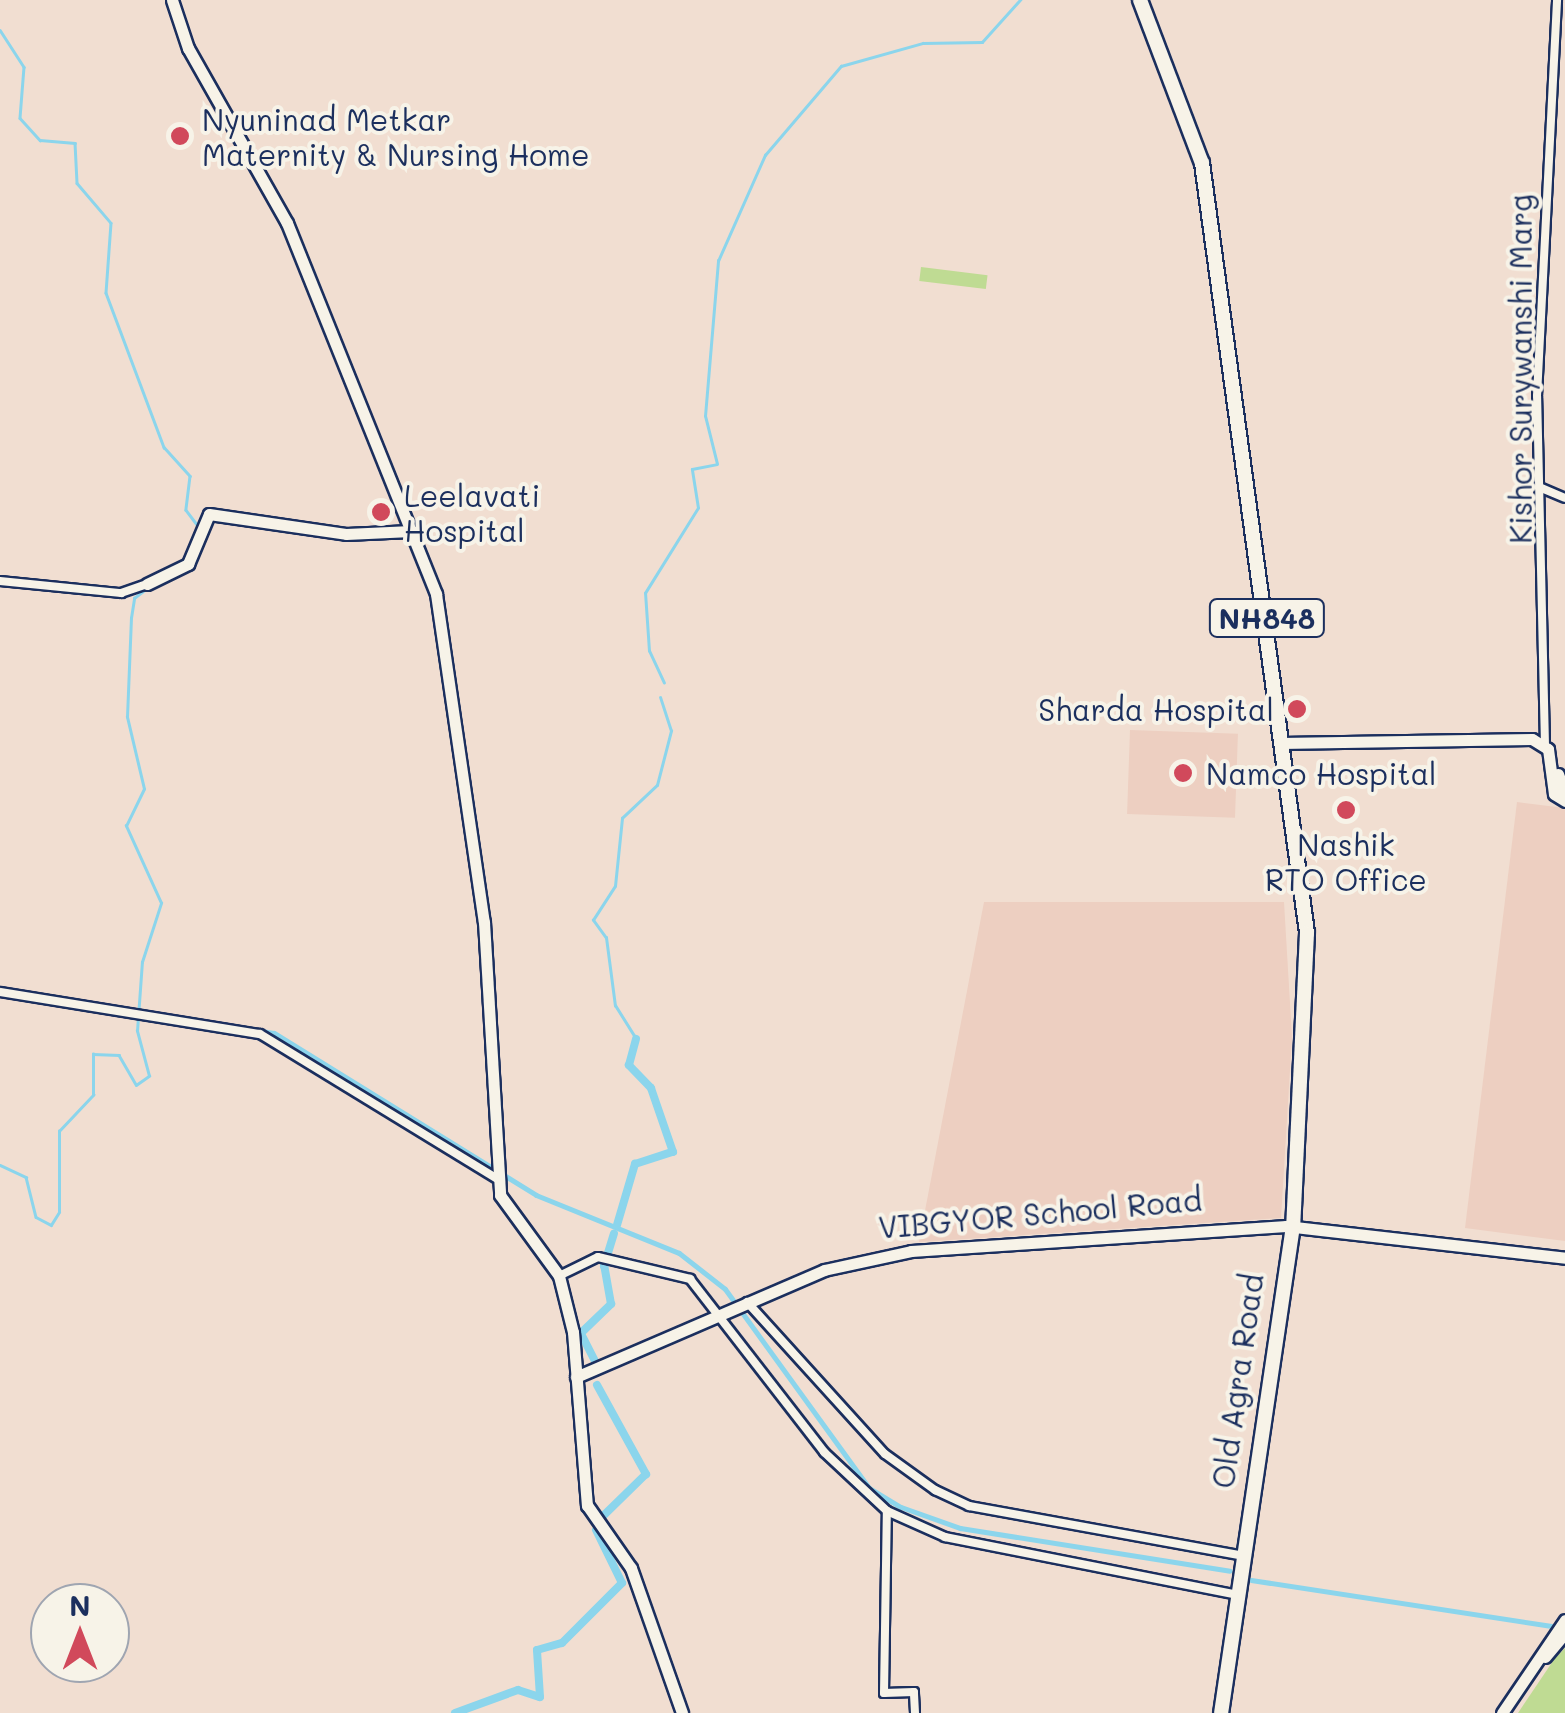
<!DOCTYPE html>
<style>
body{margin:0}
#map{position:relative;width:1565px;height:1713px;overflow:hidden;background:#f1ded1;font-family:Mali,sans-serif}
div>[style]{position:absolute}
.built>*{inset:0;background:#edcfc1;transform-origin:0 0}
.green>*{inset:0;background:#bfdb93;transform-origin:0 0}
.stream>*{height:2.5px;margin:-1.25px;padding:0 1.25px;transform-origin:1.25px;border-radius:1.25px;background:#8bd5ec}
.canal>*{height:5px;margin:-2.5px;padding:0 2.5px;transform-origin:2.5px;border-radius:2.5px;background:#8bd5ec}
.river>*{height:8px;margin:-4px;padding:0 4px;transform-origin:4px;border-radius:4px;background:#8bd5ec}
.roads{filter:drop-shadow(2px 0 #1b2f5e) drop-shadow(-2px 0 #1b2f5e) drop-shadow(0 2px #1b2f5e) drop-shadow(0 -2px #1b2f5e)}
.minor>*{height:8px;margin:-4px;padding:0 4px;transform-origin:4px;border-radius:4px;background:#f7f3e8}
.major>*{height:11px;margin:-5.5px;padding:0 5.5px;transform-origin:5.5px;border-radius:5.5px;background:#f7f3e8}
.highway>*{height:14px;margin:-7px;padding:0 7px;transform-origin:7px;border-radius:7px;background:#f7f3e8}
.dots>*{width:28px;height:28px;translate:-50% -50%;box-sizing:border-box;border:5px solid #f7f3e8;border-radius:50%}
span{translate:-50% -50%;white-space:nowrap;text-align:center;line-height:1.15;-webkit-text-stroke:8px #f7f3e8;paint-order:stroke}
.shield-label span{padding:2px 8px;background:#f7f3e8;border:2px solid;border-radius:8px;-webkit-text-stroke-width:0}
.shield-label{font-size:28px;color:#1b2f5e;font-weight:700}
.poi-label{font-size:30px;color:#1b2f5e}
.left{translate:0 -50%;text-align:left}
.right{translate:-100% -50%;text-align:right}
.street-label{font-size:30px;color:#1b2f5e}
.north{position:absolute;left:30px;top:1583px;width:100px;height:100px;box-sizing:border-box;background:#f7f3e8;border:2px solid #9fa5b1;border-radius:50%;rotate:0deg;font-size:28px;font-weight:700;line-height:40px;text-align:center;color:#1b2f5e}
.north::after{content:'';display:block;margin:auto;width:35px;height:45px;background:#d1495b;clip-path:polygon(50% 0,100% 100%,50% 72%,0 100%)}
</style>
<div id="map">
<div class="built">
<i style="left:1130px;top:730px;width:108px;height:84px;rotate:2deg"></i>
<i style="clip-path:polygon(1517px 802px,1565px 808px,1565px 1241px,1465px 1228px)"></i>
<i style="clip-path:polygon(984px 902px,1284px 902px,1292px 1037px,1281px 1218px,919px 1242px)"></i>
</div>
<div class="green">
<i style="left:921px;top:267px;width:67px;height:14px;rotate:7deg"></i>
<i style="clip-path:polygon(1565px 1648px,1565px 1713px,1518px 1713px,1555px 1658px)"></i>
</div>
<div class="stream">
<i style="left:0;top:30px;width:44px;rotate:57deg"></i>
<i style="left:24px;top:67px;width:51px;rotate:94.5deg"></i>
<i style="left:20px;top:118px;width:30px;rotate:48deg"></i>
<i style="left:40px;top:140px;width:35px;rotate:5deg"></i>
<i style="left:75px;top:143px;width:40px;rotate:87.1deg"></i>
<i style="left:77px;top:183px;width:52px;rotate:49.6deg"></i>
<i style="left:111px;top:223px;width:70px;rotate:94.1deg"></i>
<i style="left:106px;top:293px;width:165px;rotate:69.4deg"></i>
<i style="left:164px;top:447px;width:39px;rotate:48deg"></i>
<i style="left:190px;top:476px;width:34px;rotate:97deg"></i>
<i style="left:186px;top:510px;width:20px;rotate:53deg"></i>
<i style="left:160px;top:572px;width:27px;rotate:-27deg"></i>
<i style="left:664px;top:683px;width:35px;rotate:-115deg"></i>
<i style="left:649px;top:651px;width:58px;rotate:-93.9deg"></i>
<i style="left:645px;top:593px;width:100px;rotate:-58.1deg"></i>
<i style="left:698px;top:508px;width:39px;rotate:-99deg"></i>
<i style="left:692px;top:469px;width:25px;rotate:-11deg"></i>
<i style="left:717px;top:464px;width:49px;rotate:-104deg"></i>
<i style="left:705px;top:416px;width:156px;rotate:-85.2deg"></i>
<i style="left:718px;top:261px;width:116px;rotate:-66.1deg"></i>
<i style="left:765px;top:155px;width:117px;rotate:-49.5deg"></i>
<i style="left:841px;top:66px;width:85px;rotate:-15.7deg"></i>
<i style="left:923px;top:43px;width:59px;rotate:-1deg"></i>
<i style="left:982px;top:42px;width:57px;rotate:-47.9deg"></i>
<i style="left:636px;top:1039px;width:39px;rotate:-122deg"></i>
<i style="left:615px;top:1006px;width:69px;rotate:-97.5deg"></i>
<i style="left:606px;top:938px;width:22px;rotate:-126deg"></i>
<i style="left:593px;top:920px;width:40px;rotate:-57.1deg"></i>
<i style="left:615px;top:886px;width:68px;rotate:-84.1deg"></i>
<i style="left:622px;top:818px;width:48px;rotate:-43.3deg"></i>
<i style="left:657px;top:785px;width:56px;rotate:-75.5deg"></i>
<i style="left:671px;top:731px;width:35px;rotate:-108deg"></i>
<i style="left:0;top:1165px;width:29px;rotate:25deg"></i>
<i style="left:26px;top:1177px;width:41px;rotate:76deg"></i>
<i style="left:36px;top:1217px;width:17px;rotate:28deg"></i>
<i style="left:51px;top:1225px;width:15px;rotate:-58deg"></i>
<i style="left:59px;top:1212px;width:81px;rotate:-90deg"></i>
<i style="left:59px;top:1131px;width:50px;rotate:-46.6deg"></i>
<i style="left:93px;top:1095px;width:41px;rotate:-90deg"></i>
<i style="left:93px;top:1054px;width:26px;rotate:2deg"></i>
<i style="left:119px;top:1055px;width:34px;rotate:60deg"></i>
<i style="left:136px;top:1085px;width:16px;rotate:-35deg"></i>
<i style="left:149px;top:1076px;width:47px;rotate:-104.9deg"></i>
<i style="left:137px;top:1031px;width:69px;rotate:-85.9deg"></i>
<i style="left:142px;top:962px;width:62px;rotate:-72.1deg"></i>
<i style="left:161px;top:903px;width:85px;rotate:-114.4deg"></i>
<i style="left:126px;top:826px;width:41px;rotate:-64.1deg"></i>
<i style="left:144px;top:789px;width:74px;rotate:-103.3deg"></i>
<i style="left:127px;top:717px;width:99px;rotate:-87.7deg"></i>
<i style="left:131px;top:618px;width:20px;rotate:-81deg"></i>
<i style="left:134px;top:598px;width:20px;rotate:-37deg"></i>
</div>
<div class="canal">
<i style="left:8px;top:990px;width:269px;rotate:9.2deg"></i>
<i style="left:274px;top:1033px;width:308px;rotate:31.7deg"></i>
<i style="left:536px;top:1195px;width:154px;rotate:22.1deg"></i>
<i style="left:679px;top:1253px;width:58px;rotate:38deg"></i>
<i style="left:725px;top:1289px;width:246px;rotate:54.1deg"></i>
<i style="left:869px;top:1488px;width:37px;rotate:31deg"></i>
<i style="left:901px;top:1507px;width:63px;rotate:19.6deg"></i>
<i style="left:960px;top:1528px;width:273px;rotate:9deg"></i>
<i style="left:1251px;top:1580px;width:304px;rotate:8.7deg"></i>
</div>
<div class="river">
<i style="left:617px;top:1225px;width:64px;rotate:-73.6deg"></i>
<i style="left:635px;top:1164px;width:40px;rotate:-18deg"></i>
<i style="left:673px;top:1152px;width:68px;rotate:-109deg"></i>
<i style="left:651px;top:1088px;width:32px;rotate:-134deg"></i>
<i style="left:629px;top:1065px;width:27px;rotate:-75deg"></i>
<i style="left:596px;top:1363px;width:34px;rotate:-117deg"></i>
<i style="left:581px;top:1333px;width:42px;rotate:-44deg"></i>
<i style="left:611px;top:1304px;width:39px;rotate:-100deg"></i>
<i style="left:604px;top:1266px;width:34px;rotate:-73deg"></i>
<i style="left:597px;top:1385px;width:102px;rotate:61.2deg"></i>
<i style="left:646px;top:1474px;width:62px;rotate:135.7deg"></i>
<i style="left:455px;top:1713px;width:67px;rotate:-20.1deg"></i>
<i style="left:518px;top:1690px;width:23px;rotate:18deg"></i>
<i style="left:540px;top:1697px;width:47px;rotate:-93.7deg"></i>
<i style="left:537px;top:1650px;width:26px;rotate:-16deg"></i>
<i style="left:562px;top:1643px;width:85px;rotate:-45deg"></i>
<i style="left:622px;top:1583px;width:59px;rotate:-116.1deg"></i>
</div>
<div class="roads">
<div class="minor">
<i style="left:1539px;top:487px;width:28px;rotate:23deg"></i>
<i style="left:0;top:581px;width:122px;rotate:5.7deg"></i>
<i style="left:121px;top:593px;width:28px;rotate:-19deg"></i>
<i style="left:1545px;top:745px;width:349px;rotate:-91.3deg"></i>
<i style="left:1537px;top:396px;width:397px;rotate:-87.1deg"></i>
<i style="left:0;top:992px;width:263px;rotate:9.2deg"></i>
<i style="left:260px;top:1034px;width:280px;rotate:31.4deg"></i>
<i style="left:559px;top:1276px;width:43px;rotate:-26deg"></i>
<i style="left:598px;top:1257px;width:95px;rotate:13.4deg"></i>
<i style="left:690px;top:1279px;width:219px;rotate:52.2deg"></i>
<i style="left:824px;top:1452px;width:86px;rotate:43.1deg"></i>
<i style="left:747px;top:1302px;width:205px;rotate:47.8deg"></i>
<i style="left:885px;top:1454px;width:62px;rotate:35.8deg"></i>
<i style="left:935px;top:1490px;width:38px;rotate:25deg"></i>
<i style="left:969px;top:1506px;width:280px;rotate:10.3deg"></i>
<i style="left:915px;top:1713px;width:21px;rotate:-93deg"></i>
<i style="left:914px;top:1692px;width:30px;rotate:178deg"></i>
<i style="left:884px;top:1693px;width:182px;rotate:-89.1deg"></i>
<i style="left:887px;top:1511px;width:64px;rotate:24.1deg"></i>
<i style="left:945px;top:1537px;width:300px;rotate:11.2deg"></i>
</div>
<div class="major">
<i style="left:172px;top:0;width:51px;rotate:71.6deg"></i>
<i style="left:188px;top:48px;width:201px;rotate:60.5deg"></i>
<i style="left:287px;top:223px;width:400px;rotate:68.1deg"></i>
<i style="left:436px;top:594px;width:331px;rotate:81.7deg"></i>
<i style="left:484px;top:922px;width:273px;rotate:86.6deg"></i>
<i style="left:500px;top:1195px;width:100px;rotate:53.9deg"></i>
<i style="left:559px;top:1276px;width:58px;rotate:76deg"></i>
<i style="left:573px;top:1332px;width:174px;rotate:85.4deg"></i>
<i style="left:587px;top:1505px;width:77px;rotate:55.1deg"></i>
<i style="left:631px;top:1568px;width:154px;rotate:70.6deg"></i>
<i style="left:147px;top:584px;width:46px;rotate:-26deg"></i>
<i style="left:188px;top:564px;width:54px;rotate:-67.2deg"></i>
<i style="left:209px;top:514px;width:138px;rotate:8.3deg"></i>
<i style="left:346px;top:534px;width:65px;rotate:-2.6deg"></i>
<i style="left:1280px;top:743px;width:252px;rotate:-0.9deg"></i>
<i style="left:1532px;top:739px;width:19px;rotate:32deg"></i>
<i style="left:1548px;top:749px;width:45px;rotate:82.4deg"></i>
<i style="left:1554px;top:794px;width:13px;rotate:32deg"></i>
<i style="left:1558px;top:774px;width:20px;rotate:70deg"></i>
<i style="left:576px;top:1377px;width:270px;rotate:-23.3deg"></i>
<i style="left:824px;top:1270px;width:89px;rotate:-12.3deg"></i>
<i style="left:911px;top:1251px;width:376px;rotate:-3.8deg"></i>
<i style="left:1286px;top:1226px;width:281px;rotate:6.5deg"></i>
<i style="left:1545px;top:1657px;width:31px;rotate:-50deg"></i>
<i style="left:1502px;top:1713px;width:112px;rotate:-55.9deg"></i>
</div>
<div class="highway">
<i style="left:1140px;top:0;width:174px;rotate:69.2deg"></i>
<i style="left:1202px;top:163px;width:777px;rotate:82.23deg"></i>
<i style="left:1307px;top:933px;width:293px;rotate:92.7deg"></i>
<i style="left:1293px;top:1226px;width:492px;rotate:98.4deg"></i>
</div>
</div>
<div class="dots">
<i style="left:180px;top:136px;background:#d1495b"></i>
<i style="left:381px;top:512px;background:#d1495b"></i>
<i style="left:1297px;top:709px;background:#d1495b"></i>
<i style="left:1183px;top:773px;background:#d1495b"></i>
<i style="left:1346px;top:810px;background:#d1495b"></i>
</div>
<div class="shield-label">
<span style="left:1267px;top:618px">NH848</span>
</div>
<div class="poi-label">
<span class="left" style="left:202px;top:136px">Nyuninad Metkar<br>Maternity &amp; Nursing Home</span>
<span class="left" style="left:404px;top:512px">Leelavati<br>Hospital</span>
<span class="right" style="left:1274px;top:709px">Sharda Hospital</span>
<span class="left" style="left:1206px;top:773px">Namco Hospital</span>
<span style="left:1346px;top:861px">Nashik<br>RTO Office</span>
</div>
<div class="street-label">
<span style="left:1520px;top:369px;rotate:-90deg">Kishor Surywanshi Marg</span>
<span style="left:1040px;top:1213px;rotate:-5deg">VIBGYOR School Road</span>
<span style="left:1237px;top:1381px;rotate:-82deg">Old Agra Road</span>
</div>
<div class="north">N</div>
</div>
